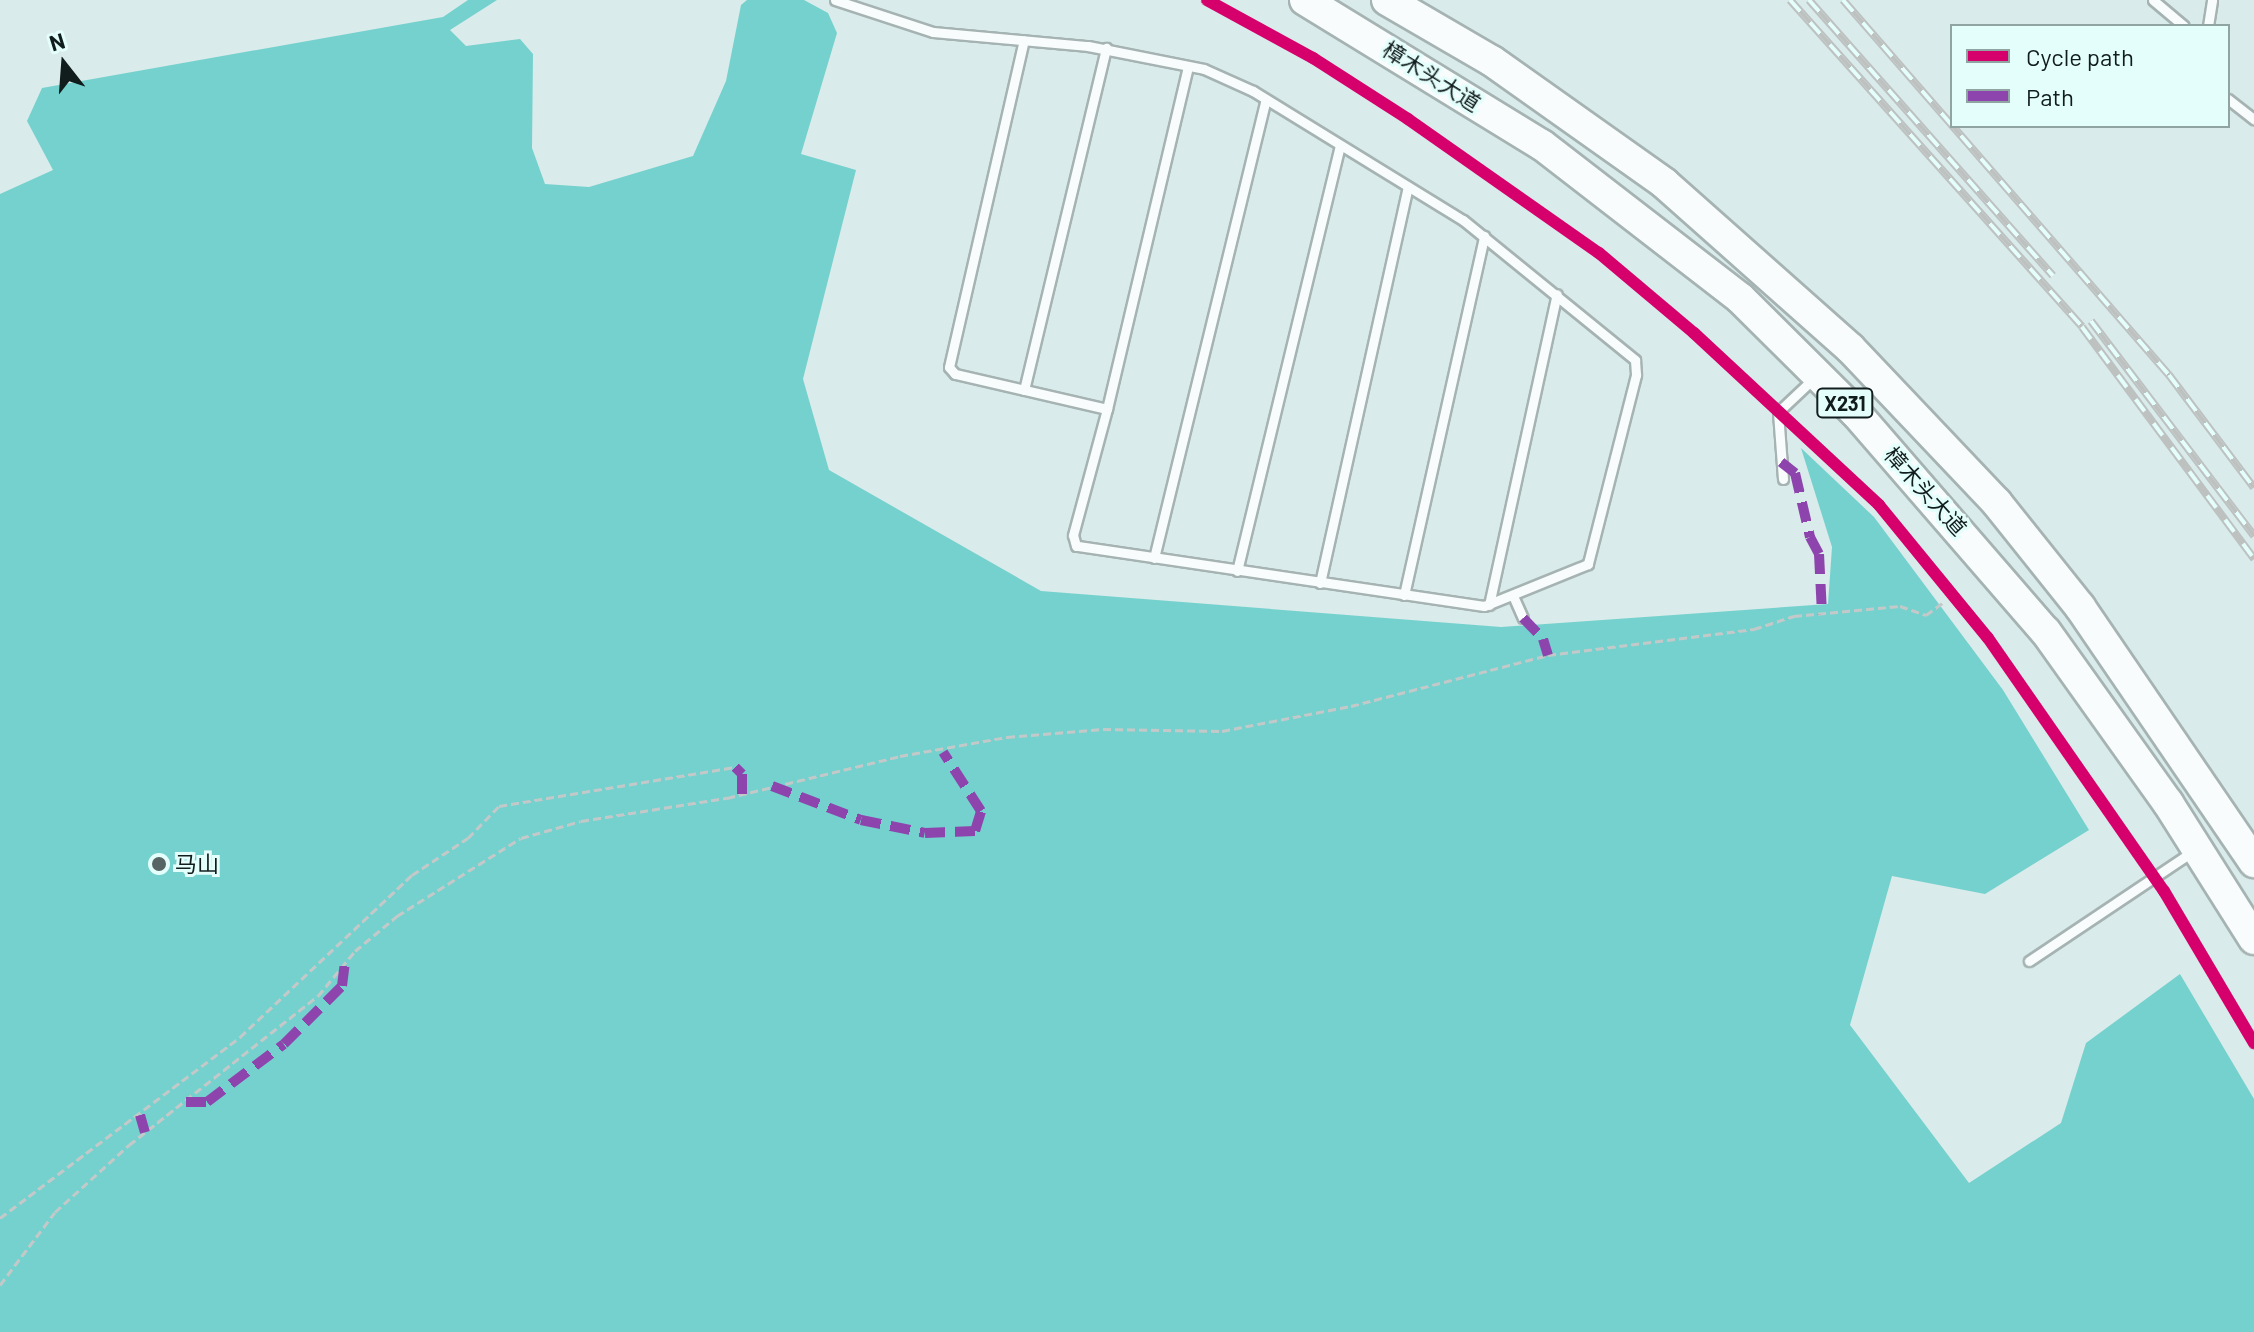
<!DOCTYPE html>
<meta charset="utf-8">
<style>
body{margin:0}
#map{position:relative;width:2254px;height:1332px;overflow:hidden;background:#d9ebea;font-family:Barlow,"Noto Sans SC",sans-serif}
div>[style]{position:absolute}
.forest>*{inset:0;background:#75d1ce}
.path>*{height:3px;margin-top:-1.5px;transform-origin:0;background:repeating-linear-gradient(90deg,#c3c9c8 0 8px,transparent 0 12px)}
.roads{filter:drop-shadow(2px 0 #a5b3b2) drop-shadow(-2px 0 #a5b3b2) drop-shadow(0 2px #a5b3b2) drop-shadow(0 -2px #a5b3b2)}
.service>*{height:9px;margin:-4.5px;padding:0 4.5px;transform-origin:4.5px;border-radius:4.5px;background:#f9fcfc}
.primary>*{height:30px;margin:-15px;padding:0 15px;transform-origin:15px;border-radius:15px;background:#f9fcfc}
.rail>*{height:8px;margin-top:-4px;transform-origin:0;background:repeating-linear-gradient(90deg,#e4fefc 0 15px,#bdc2c1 0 30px);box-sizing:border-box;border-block:2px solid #bdc2c1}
.quiet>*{height:10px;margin-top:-5px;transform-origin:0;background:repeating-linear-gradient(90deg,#8e44ad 0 20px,transparent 0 30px)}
.cycleway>*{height:12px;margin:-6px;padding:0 6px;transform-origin:6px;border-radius:6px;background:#d6006c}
.dots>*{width:22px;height:22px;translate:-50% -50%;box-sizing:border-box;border:4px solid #e4fefc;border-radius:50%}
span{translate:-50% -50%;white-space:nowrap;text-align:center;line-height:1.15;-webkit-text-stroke:6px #e4fefc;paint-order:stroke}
.shield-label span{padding:2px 6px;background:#e4fefc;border:2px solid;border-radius:6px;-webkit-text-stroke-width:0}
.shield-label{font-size:20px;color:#111d1c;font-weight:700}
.street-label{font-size:22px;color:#111d1c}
.poi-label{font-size:22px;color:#111d1c}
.left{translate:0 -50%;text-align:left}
.legend{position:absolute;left:1950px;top:24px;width:280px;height:104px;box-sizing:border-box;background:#e4fefc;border:2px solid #90a4a2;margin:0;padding:10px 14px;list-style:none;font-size:24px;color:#111d1c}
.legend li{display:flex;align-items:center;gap:16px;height:40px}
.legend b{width:40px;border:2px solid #90a4a2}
.north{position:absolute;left:24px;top:24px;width:80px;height:80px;-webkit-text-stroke:6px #e4fefc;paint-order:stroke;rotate:343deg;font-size:22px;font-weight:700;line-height:32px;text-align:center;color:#111d1c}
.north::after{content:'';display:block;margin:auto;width:28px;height:36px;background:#111d1c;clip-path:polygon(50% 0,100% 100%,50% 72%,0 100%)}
</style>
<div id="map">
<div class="forest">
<i style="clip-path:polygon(468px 0,497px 0,450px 30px,466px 46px,520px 39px,533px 54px,532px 148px,545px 184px,589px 187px,693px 156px,726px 81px,741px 5px,747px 0,804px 0,828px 13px,837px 33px,801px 154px,856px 170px,803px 379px,829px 470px,1041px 591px,1501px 627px,1828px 604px,1832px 547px,1801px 448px,1874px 517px,2003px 690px,2089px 830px,1985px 894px,1892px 876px,1850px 1025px,1969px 1183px,2061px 1123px,2086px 1043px,2180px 974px,2254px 1099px,2254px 1332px,0 1332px,0 194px,53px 170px,27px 121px,42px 88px,443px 17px)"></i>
</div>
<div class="path">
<i style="left:0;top:1218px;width:301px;rotate:-37deg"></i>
<i style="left:240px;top:1037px;width:236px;rotate:-43.3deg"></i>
<i style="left:412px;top:875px;width:67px;rotate:-33.5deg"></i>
<i style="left:468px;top:838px;width:45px;rotate:-45.9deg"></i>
<i style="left:499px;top:806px;width:239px;rotate:-9.4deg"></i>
<i style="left:0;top:1285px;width:91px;rotate:-53deg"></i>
<i style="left:55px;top:1212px;width:100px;rotate:-42.2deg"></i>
<i style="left:129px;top:1145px;width:241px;rotate:-38.3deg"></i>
<i style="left:318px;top:996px;width:58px;rotate:-50.6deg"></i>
<i style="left:355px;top:951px;width:55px;rotate:-39.8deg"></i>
<i style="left:397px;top:916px;width:146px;rotate:-32.2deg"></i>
<i style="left:521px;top:838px;width:62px;rotate:-15.8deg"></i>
<i style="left:581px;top:821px;width:148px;rotate:-9deg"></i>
<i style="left:727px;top:798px;width:178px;rotate:-13.6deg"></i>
<i style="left:900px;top:756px;width:109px;rotate:-10.1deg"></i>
<i style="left:1007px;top:737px;width:96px;rotate:-4.8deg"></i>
<i style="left:1103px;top:729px;width:119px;rotate:1deg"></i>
<i style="left:1222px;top:731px;width:131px;rotate:-11deg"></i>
<i style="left:1351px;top:706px;width:203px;rotate:-14.5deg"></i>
<i style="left:1548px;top:655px;width:208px;rotate:-7.2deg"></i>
<i style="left:1754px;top:629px;width:42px;rotate:-18deg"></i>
<i style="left:1794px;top:616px;width:106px;rotate:-5.4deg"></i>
<i style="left:1900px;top:606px;width:28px;rotate:19deg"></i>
<i style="left:1926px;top:615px;width:22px;rotate:-36deg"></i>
</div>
<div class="roads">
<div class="service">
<i style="left:835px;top:0;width:103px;rotate:18.1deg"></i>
<i style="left:933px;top:32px;width:156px;rotate:5.2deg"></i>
<i style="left:1088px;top:46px;width:118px;rotate:11.2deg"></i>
<i style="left:1204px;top:69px;width:54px;rotate:24.2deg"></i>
<i style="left:1253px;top:91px;width:246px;rotate:31.6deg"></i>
<i style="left:1463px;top:220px;width:222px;rotate:39.1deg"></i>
<i style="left:1635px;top:360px;width:15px;rotate:86deg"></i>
<i style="left:1636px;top:375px;width:195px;rotate:104.3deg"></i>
<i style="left:1588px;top:564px;width:112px;rotate:158deg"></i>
<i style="left:1484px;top:606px;width:412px;rotate:-171.6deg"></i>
<i style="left:1076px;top:546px;width:11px;rotate:-105deg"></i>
<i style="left:1073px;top:535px;width:131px;rotate:-74.9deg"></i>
<i style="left:1107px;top:409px;width:156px;rotate:-167deg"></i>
<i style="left:955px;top:374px;width:9px;rotate:-131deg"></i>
<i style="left:949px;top:367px;width:335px;rotate:-77.1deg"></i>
<i style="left:2153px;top:0;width:40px;rotate:40deg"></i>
<i style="left:2208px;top:26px;width:26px;rotate:-81deg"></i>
<i style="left:2228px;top:99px;width:33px;rotate:38deg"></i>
<i style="left:1024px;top:390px;width:352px;rotate:-76.5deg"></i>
<i style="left:1107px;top:409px;width:352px;rotate:-76.7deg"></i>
<i style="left:1783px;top:479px;width:67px;rotate:-94.3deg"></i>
<i style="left:1778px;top:412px;width:50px;rotate:-43.4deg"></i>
<i style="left:1154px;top:558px;width:472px;rotate:-76.3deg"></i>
<i style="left:1237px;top:571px;width:438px;rotate:-76.4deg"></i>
<i style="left:1320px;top:583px;width:406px;rotate:-77.5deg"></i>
<i style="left:1404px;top:595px;width:368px;rotate:-77.4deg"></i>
<i style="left:1514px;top:598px;width:22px;rotate:66deg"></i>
<i style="left:1489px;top:605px;width:318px;rotate:-77.7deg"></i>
<i style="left:2029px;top:961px;width:196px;rotate:-33.8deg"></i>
</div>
<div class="primary">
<i style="left:1305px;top:0;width:278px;rotate:31.5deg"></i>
<i style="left:1542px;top:145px;width:250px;rotate:37.7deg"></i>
<i style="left:1740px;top:298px;width:163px;rotate:44.8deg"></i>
<i style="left:1856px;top:413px;width:290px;rotate:49.1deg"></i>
<i style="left:2046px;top:632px;width:210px;rotate:54.5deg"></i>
<i style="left:2168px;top:803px;width:161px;rotate:57.7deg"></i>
<i style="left:1387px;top:0;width:121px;rotate:30.2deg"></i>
<i style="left:1492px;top:61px;width:211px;rotate:35.3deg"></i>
<i style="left:1664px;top:183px;width:249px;rotate:41.6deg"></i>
<i style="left:1850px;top:348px;width:214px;rotate:46.5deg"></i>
<i style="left:1997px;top:503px;width:133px;rotate:51.4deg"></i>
<i style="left:2080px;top:607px;width:309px;rotate:55.7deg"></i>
</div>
</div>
<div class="rail">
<i style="left:1790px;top:0;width:438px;rotate:48.2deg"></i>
<i style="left:2082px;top:327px;width:289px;rotate:53.4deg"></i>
<i style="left:1809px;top:0;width:368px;rotate:48.5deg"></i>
<i style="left:1843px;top:0;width:497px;rotate:49deg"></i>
<i style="left:2169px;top:375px;width:141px;rotate:53deg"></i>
<i style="left:2091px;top:321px;width:270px;rotate:52.8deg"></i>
</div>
<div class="quiet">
<i style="left:1781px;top:462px;width:18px;rotate:38deg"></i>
<i style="left:1795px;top:473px;width:66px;rotate:76.8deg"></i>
<i style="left:1810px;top:537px;width:19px;rotate:62deg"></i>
<i style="left:1819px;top:554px;width:60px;rotate:87.1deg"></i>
<i style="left:1523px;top:618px;width:29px;rotate:46deg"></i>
<i style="left:1543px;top:639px;width:17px;rotate:73deg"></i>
<i style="left:735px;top:767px;width:10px;rotate:45deg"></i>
<i style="left:742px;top:774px;width:20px;rotate:90deg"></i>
<i style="left:772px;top:786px;width:95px;rotate:20.9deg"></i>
<i style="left:861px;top:820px;width:65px;rotate:11.5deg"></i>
<i style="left:925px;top:833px;width:50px;rotate:-2.3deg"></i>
<i style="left:975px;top:831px;width:21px;rotate:-73deg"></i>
<i style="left:981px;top:811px;width:70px;rotate:-122.8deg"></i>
<i style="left:186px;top:1102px;width:21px"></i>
<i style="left:207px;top:1102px;width:96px;rotate:-37deg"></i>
<i style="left:284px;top:1044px;width:82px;rotate:-45deg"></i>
<i style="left:342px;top:986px;width:24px;rotate:-83deg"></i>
<i style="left:140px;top:1115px;width:18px;rotate:74deg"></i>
</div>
<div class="cycleway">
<i style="left:1207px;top:0;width:121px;rotate:28.7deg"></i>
<i style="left:1313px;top:58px;width:113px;rotate:32.7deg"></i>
<i style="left:1408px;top:119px;width:233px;rotate:35.1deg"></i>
<i style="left:1599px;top:253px;width:124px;rotate:40.1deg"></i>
<i style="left:1694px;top:333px;width:253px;rotate:42.9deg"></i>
<i style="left:1879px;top:505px;width:172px;rotate:50.7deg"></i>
<i style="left:1988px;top:638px;width:308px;rotate:55.2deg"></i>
<i style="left:2164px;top:891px;width:177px;rotate:59.4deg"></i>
</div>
<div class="dots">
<i style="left:159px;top:864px;background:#576564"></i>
</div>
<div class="shield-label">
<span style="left:1845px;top:403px">X231</span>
</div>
<div class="street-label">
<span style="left:1432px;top:76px;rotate:32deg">樟木头大道</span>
<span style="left:1926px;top:491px;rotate:48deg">樟木头大道</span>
</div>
<div class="poi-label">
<span class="left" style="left:175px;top:864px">马山</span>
</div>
<ul class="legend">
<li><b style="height:10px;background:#d6006c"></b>Cycle path</li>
<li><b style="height:10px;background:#8e44ad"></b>Path</li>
</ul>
<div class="north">N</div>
</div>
